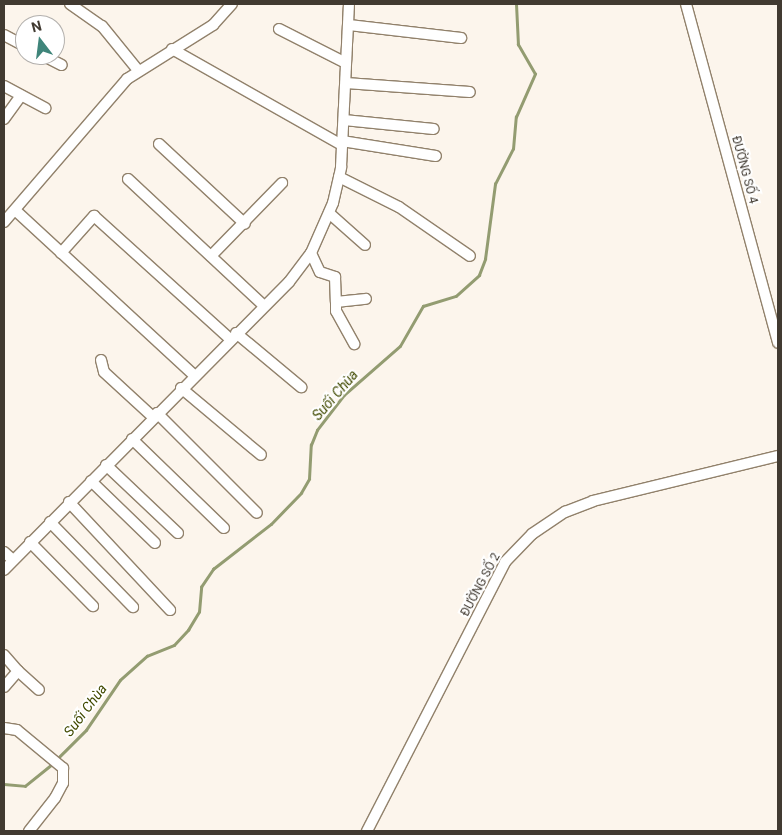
<!DOCTYPE html>
<meta charset="utf-8">
<style>
body{margin:0}
#map{position:relative;width:782px;height:835px;overflow:hidden;background:#fcf5ec;font-family:Roboto,sans-serif}
div>[style]{position:absolute}
.stream>*{height:2.5px;margin:-1.25px;padding:0 1.25px;transform-origin:1.25px;border-radius:1.25px;background:#939c71}
.roads{filter:drop-shadow(1px 0 #91816b) drop-shadow(-1px 0 #91816b) drop-shadow(0 1px #91816b) drop-shadow(0 -1px #91816b)}
.street>*{height:10px;margin:-5px;padding:0 5px;transform-origin:5px;border-radius:5px;background:#fff}
span{translate:-50% -50%;white-space:nowrap;text-align:center;line-height:1.15;-webkit-text-stroke:4px #fff;paint-order:stroke}
.street-label{font-size:12px;color:#413a31}
.water-label{font-size:14px;color:#414a00;font-style:italic}
.frame{position:absolute;inset:0;border:5px solid #413a31;pointer-events:none}
.north{position:absolute;left:15px;top:15px;width:50px;height:50px;box-sizing:border-box;background:#fff;border:1px solid #b3b0ad;border-radius:50%;rotate:345deg;font-size:14px;font-weight:700;line-height:20px;text-align:center;color:#413a31}
.north::after{content:'';display:block;margin:auto;width:18px;height:22px;background:#3f857a;clip-path:polygon(50% 0,100% 100%,50% 72%,0 100%)}
</style>
<div id="map">
<div class="stream">
<i style="left:57px;top:759px;width:41px;rotate:-45deg"></i>
<i style="left:86px;top:730px;width:60px;rotate:-55.8deg"></i>
<i style="left:120px;top:680px;width:36px;rotate:-42deg"></i>
<i style="left:147px;top:656px;width:29px;rotate:-22deg"></i>
<i style="left:174px;top:645px;width:21px;rotate:-47deg"></i>
<i style="left:188px;top:630px;width:21px;rotate:-59deg"></i>
<i style="left:199px;top:612px;width:25px;rotate:-85deg"></i>
<i style="left:201px;top:587px;width:22px;rotate:-56deg"></i>
<i style="left:213px;top:569px;width:73px;rotate:-37.8deg"></i>
<i style="left:271px;top:524px;width:43px;rotate:-45.9deg"></i>
<i style="left:301px;top:493px;width:16px;rotate:-60deg"></i>
<i style="left:309px;top:479px;width:34px;rotate:-87deg"></i>
<i style="left:311px;top:445px;width:16px;rotate:-68deg"></i>
<i style="left:317px;top:430px;width:44px;rotate:-52.4deg"></i>
<i style="left:344px;top:395px;width:74px;rotate:-41.2deg"></i>
<i style="left:400px;top:346px;width:46px;rotate:-60.1deg"></i>
<i style="left:423px;top:306px;width:34px;rotate:-17deg"></i>
<i style="left:456px;top:296px;width:31px;rotate:-42deg"></i>
<i style="left:479px;top:275px;width:17px;rotate:-69deg"></i>
<i style="left:485px;top:259px;width:76px;rotate:-82.4deg"></i>
<i style="left:495px;top:184px;width:39px;rotate:-63deg"></i>
<i style="left:513px;top:149px;width:32px;rotate:-85deg"></i>
<i style="left:516px;top:117px;width:47px;rotate:-66.2deg"></i>
<i style="left:535px;top:74px;width:34px;rotate:-120deg"></i>
<i style="left:518px;top:45px;width:41px;rotate:-92.8deg"></i>
<i style="left:4px;top:784px;width:21px;rotate:5deg"></i>
<i style="left:25px;top:786px;width:36px;rotate:-39deg"></i>
</div>
<div class="roads">
<div class="street">
<i style="left:70px;top:4px;width:39px;rotate:35deg"></i>
<i style="left:102px;top:26px;width:55px;rotate:50.9deg"></i>
<i style="left:686px;top:4px;width:351px;rotate:74.8deg"></i>
<i style="left:349px;top:25px;width:113px;rotate:6.6deg"></i>
<i style="left:279px;top:29px;width:75px;rotate:26.9deg"></i>
<i style="left:4px;top:35px;width:24px;rotate:28deg"></i>
<i style="left:172px;top:49px;width:195px;rotate:29.5deg"></i>
<i style="left:42px;top:55px;width:22px;rotate:27deg"></i>
<i style="left:346px;top:83px;width:124px;rotate:4.2deg"></i>
<i style="left:4px;top:86px;width:47px;rotate:28.2deg"></i>
<i style="left:4px;top:119px;width:29px;rotate:-54deg"></i>
<i style="left:344px;top:120px;width:90px;rotate:5.7deg"></i>
<i style="left:342px;top:141px;width:95px;rotate:9.1deg"></i>
<i style="left:159px;top:144px;width:117px;rotate:42.9deg"></i>
<i style="left:339px;top:177px;width:67px;rotate:26.6deg"></i>
<i style="left:399px;top:207px;width:86px;rotate:34.6deg"></i>
<i style="left:128px;top:179px;width:186px;rotate:43deg"></i>
<i style="left:15px;top:210px;width:243px;rotate:42.7deg"></i>
<i style="left:329px;top:213px;width:48px;rotate:41.6deg"></i>
<i style="left:4px;top:222px;width:189px;rotate:-49.3deg"></i>
<i style="left:127px;top:79px;width:102px;rotate:-32.1deg"></i>
<i style="left:213px;top:25px;width:28px;rotate:-48deg"></i>
<i style="left:61px;top:253px;width:50px;rotate:-48.3deg"></i>
<i style="left:94px;top:216px;width:183px;rotate:42.1deg"></i>
<i style="left:311px;top:253px;width:21px;rotate:65deg"></i>
<i style="left:320px;top:272px;width:16px;rotate:18deg"></i>
<i style="left:335px;top:277px;width:25px;rotate:88deg"></i>
<i style="left:336px;top:302px;width:30px;rotate:-6deg"></i>
<i style="left:211px;top:256px;width:102px;rotate:-45.8deg"></i>
<i style="left:336px;top:302px;width:9px;rotate:90deg"></i>
<i style="left:336px;top:311px;width:38px;rotate:61deg"></i>
<i style="left:236px;top:333px;width:85px;rotate:39.7deg"></i>
<i style="left:101px;top:360px;width:12px;rotate:76deg"></i>
<i style="left:104px;top:372px;width:67px;rotate:42.6deg"></i>
<i style="left:181px;top:388px;width:104px;rotate:39.9deg"></i>
<i style="left:157px;top:413px;width:141px;rotate:45deg"></i>
<i style="left:132px;top:439px;width:128px;rotate:44.1deg"></i>
<i style="left:106px;top:465px;width:99px;rotate:43.4deg"></i>
<i style="left:91px;top:481px;width:89px;rotate:44.1deg"></i>
<i style="left:69px;top:502px;width:148px;rotate:46.9deg"></i>
<i style="left:50px;top:522px;width:119px;rotate:45.7deg"></i>
<i style="left:30px;top:542px;width:90px;rotate:45.5deg"></i>
<i style="left:4px;top:552px;width:12px;rotate:42deg"></i>
<i style="left:4px;top:570px;width:405px;rotate:-45.3deg"></i>
<i style="left:289px;top:282px;width:36px;rotate:-53deg"></i>
<i style="left:311px;top:253px;width:55px;rotate:-66.3deg"></i>
<i style="left:333px;top:203px;width:37px;rotate:-77deg"></i>
<i style="left:341px;top:167px;width:163px;rotate:-87.2deg"></i>
<i style="left:4px;top:655px;width:21px;rotate:49deg"></i>
<i style="left:18px;top:671px;width:21px;rotate:131deg"></i>
<i style="left:18px;top:671px;width:28px;rotate:42deg"></i>
<i style="left:4px;top:728px;width:13px;rotate:9deg"></i>
<i style="left:17px;top:730px;width:60px;rotate:39.6deg"></i>
<i style="left:63px;top:768px;width:15px;rotate:90deg"></i>
<i style="left:63px;top:783px;width:17px;rotate:118deg"></i>
<i style="left:55px;top:798px;width:42px;rotate:128.2deg"></i>
<i style="left:367px;top:831px;width:302px;rotate:-62.8deg"></i>
<i style="left:505px;top:562px;width:39px;rotate:-46deg"></i>
<i style="left:532px;top:534px;width:40px;rotate:-34deg"></i>
<i style="left:565px;top:512px;width:30px;rotate:-21deg"></i>
<i style="left:593px;top:501px;width:190px;rotate:-13.7deg"></i>
</div>
</div>
<div class="street-label">
<span style="left:744px;top:170px;rotate:75deg">ĐƯỜNG SỐ 4</span>
<span style="left:481px;top:585px;rotate:-62deg">ĐƯỜNG SỐ 2</span>
</div>
<div class="water-label">
<span style="left:335px;top:395px;rotate:-49deg">Suối Chùa</span>
<span style="left:85px;top:710px;rotate:-53deg">Suối Chùa</span>
</div>
<div class="frame"></div>
<div class="north">N</div>
</div>
